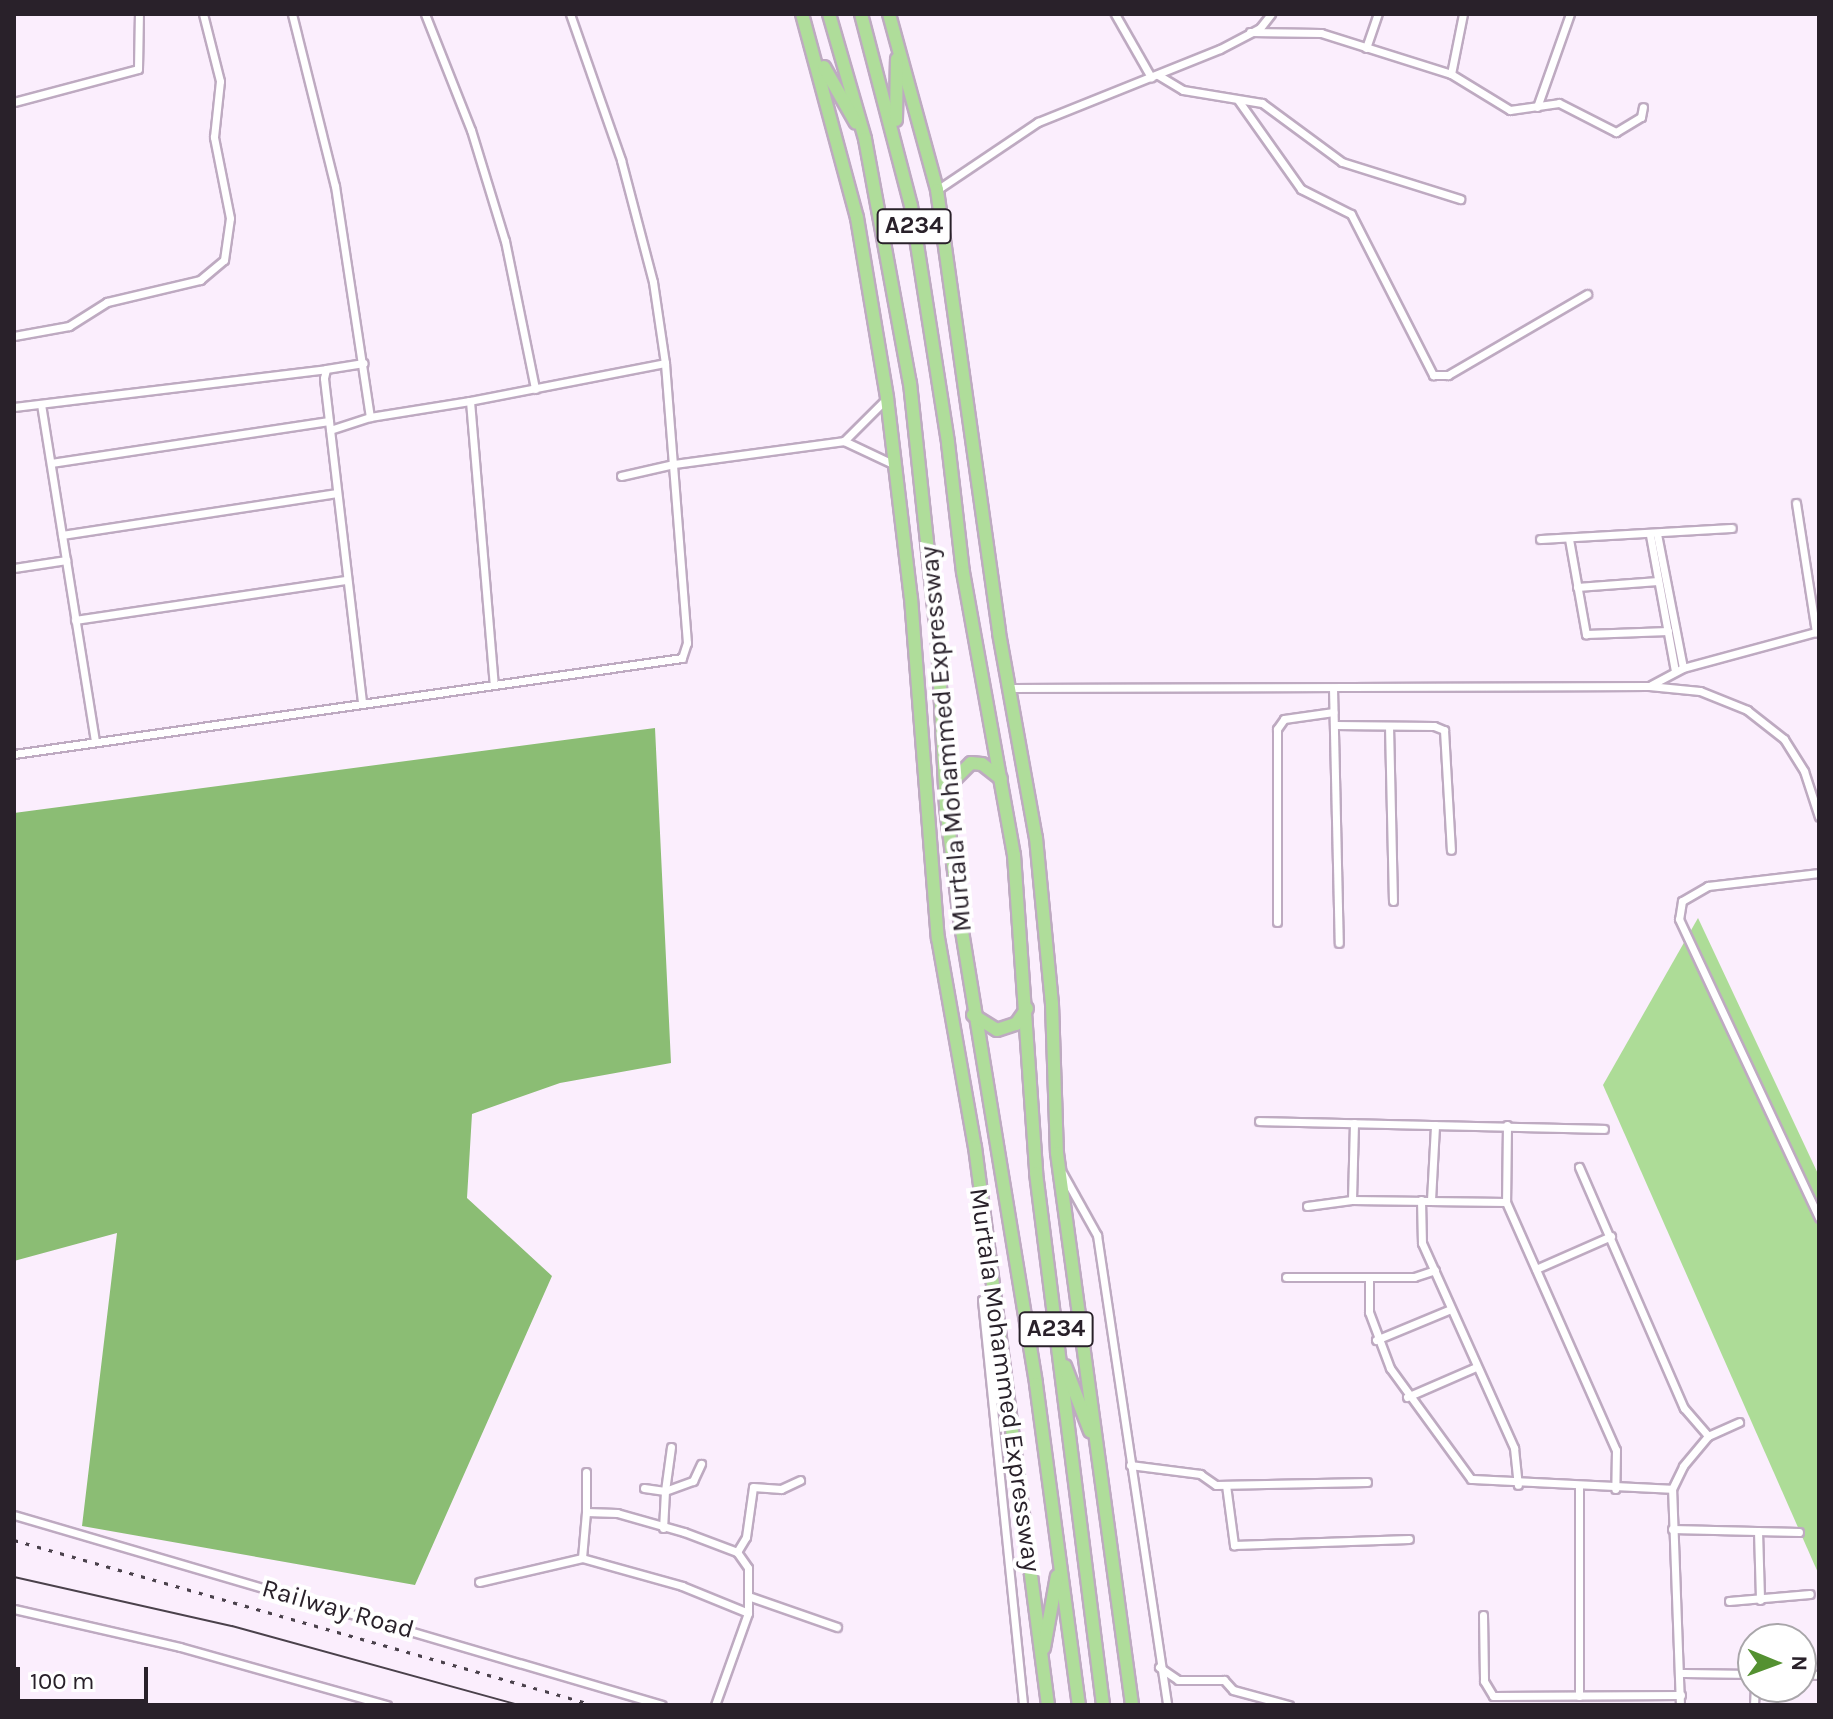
<!DOCTYPE html>
<style>
body{margin:0}
#map{position:relative;width:1833px;height:1719px;overflow:hidden;background:#fbeefd;font-family:Karla,sans-serif}
div>[style]{position:absolute}
.green>*{inset:0;background:#addc97}
.forest>*{inset:0;background:#8bbd74}
.roads{filter:drop-shadow(2px 0 #beaac1) drop-shadow(-2px 0 #beaac1) drop-shadow(0 2px #beaac1) drop-shadow(0 -2px #beaac1)}
.street>*{height:7px;margin:-3.5px;padding:0 3.5px;transform-origin:3.5px;border-radius:3.5px;background:#fff}
.highway>*{height:12px;margin:-6px;padding:0 6px;transform-origin:6px;border-radius:6px;background:#afdd9a}
.tram>*{height:2px;margin:-1px;padding:0 1px;transform-origin:1px;border-radius:1px;background:#4a414b}
.rail>*{height:3px;margin-top:-1.5px;transform-origin:0;background:repeating-linear-gradient(90deg,#4a414b 0 4px,transparent 0 12px)}
span{translate:-50% -50%;white-space:nowrap;text-align:center;line-height:1.15;-webkit-text-stroke:8px #fff;paint-order:stroke}
.shield-label span{padding:2px 6px;background:#fff;border:2px solid;border-radius:6px;-webkit-text-stroke-width:0}
.shield-label{font-size:24px;color:#29212a;font-weight:700}
.street-label{font-size:26px;color:#29212a}
.frame{position:absolute;inset:0;border:16px solid #29212a;pointer-events:none}
.north{position:absolute;left:1737px;top:1623px;width:80px;height:80px;box-sizing:border-box;background:#fff;border:2px solid #a9a6aa;border-radius:50%;rotate:91deg;font-size:22px;font-weight:700;line-height:32px;text-align:center;color:#29212a}
.north::after{content:'';display:block;margin:auto;width:28px;height:36px;background:#549131;clip-path:polygon(50% 0,100% 100%,50% 72%,0 100%)}
.scale{position:absolute;left:16px;top:1667px;width:132px;height:36px;box-sizing:border-box;border:4px solid #29212a;border-top:0;padding-left:10px;font-size:24px;line-height:28px;white-space:nowrap;color:#29212a;-webkit-text-stroke:6px #fff;paint-order:stroke}
</style>
<div id="map">
<div class="green">
<i style="clip-path:polygon(1698px 918px,1819px 1176px,1819px 1575px,1603px 1085px)"></i>
</div>
<div class="forest">
<i style="clip-path:polygon(655px 728px,671px 1063px,560px 1083px,472px 1114px,467px 1198px,552px 1276px,415px 1585px,82px 1526px,117px 1233px,14px 1261px,14px 813px)"></i>
</div>
<div class="roads">
<div class="street">
<i style="left:292px;top:14px;width:177px;rotate:76deg"></i>
<i style="left:335px;top:186px;width:234px;rotate:81.4deg"></i>
<i style="left:425px;top:14px;width:125px;rotate:68.4deg"></i>
<i style="left:471px;top:130px;width:116px;rotate:73deg"></i>
<i style="left:505px;top:241px;width:151px;rotate:78.5deg"></i>
<i style="left:570px;top:14px;width:155px;rotate:70.7deg"></i>
<i style="left:621px;top:160px;width:126px;rotate:75.3deg"></i>
<i style="left:653px;top:282px;width:82px;rotate:81.6deg"></i>
<i style="left:1115px;top:14px;width:73px;rotate:60.3deg"></i>
<i style="left:1250px;top:32px;width:71px;rotate:0.8deg"></i>
<i style="left:1321px;top:33px;width:136px;rotate:17.5deg"></i>
<i style="left:1451px;top:74px;width:69px;rotate:31.4deg"></i>
<i style="left:1510px;top:110px;width:49px;rotate:-8.1deg"></i>
<i style="left:1559px;top:103px;width:64px;rotate:27deg"></i>
<i style="left:1616px;top:132px;width:29px;rotate:-31deg"></i>
<i style="left:1641px;top:117px;width:10px;rotate:-79deg"></i>
<i style="left:1366px;top:48px;width:36px;rotate:-71deg"></i>
<i style="left:1451px;top:74px;width:61px;rotate:-78.7deg"></i>
<i style="left:1158px;top:75px;width:29px;rotate:31deg"></i>
<i style="left:1183px;top:90px;width:80px;rotate:9.3deg"></i>
<i style="left:1262px;top:103px;width:99px;rotate:36.4deg"></i>
<i style="left:1342px;top:162px;width:124px;rotate:17.4deg"></i>
<i style="left:1238px;top:100px;width:109px;rotate:54.7deg"></i>
<i style="left:1301px;top:189px;width:56px;rotate:26.6deg"></i>
<i style="left:1351px;top:214px;width:181px;rotate:63deg"></i>
<i style="left:1433px;top:375px;width:15px"></i>
<i style="left:1448px;top:375px;width:161px;rotate:-30.2deg"></i>
<i style="left:14px;top:102px;width:128px;rotate:-14.9deg"></i>
<i style="left:138px;top:69px;width:55px;rotate:-89deg"></i>
<i style="left:1537px;top:107px;width:99px;rotate:-70.5deg"></i>
<i style="left:937px;top:190px;width:122px;rotate:-34deg"></i>
<i style="left:1038px;top:122px;width:196px;rotate:-21.9deg"></i>
<i style="left:1220px;top:49px;width:45px;rotate:-27.7deg"></i>
<i style="left:1260px;top:28px;width:18px;rotate:-52deg"></i>
<i style="left:14px;top:336px;width:56px;rotate:-10.3deg"></i>
<i style="left:69px;top:326px;width:45px;rotate:-32.3deg"></i>
<i style="left:107px;top:302px;width:96px;rotate:-13.3deg"></i>
<i style="left:200px;top:280px;width:31px;rotate:-40deg"></i>
<i style="left:224px;top:260px;width:42px;rotate:-81.9deg"></i>
<i style="left:230px;top:218px;width:83px;rotate:-101.2deg"></i>
<i style="left:214px;top:137px;width:56px;rotate:-83.9deg"></i>
<i style="left:220px;top:81px;width:69px;rotate:-104.2deg"></i>
<i style="left:41px;top:404px;width:342px;rotate:80.9deg"></i>
<i style="left:14px;top:407px;width:314px;rotate:-6.9deg"></i>
<i style="left:330px;top:430px;width:42px;rotate:-18deg"></i>
<i style="left:370px;top:417px;width:101px;rotate:-9.1deg"></i>
<i style="left:844px;top:441px;width:61px;rotate:-45deg"></i>
<i style="left:51px;top:463px;width:281px;rotate:-8.6deg"></i>
<i style="left:621px;top:476px;width:54px;rotate:-12.8deg"></i>
<i style="left:674px;top:464px;width:172px;rotate:-7.7deg"></i>
<i style="left:844px;top:441px;width:56px;rotate:25.2deg"></i>
<i style="left:1796px;top:503px;width:131px;rotate:81.2deg"></i>
<i style="left:1657px;top:534px;width:136px;rotate:79deg"></i>
<i style="left:62px;top:535px;width:278px;rotate:-8.7deg"></i>
<i style="left:1650px;top:535px;width:138px;rotate:79.6deg"></i>
<i style="left:1540px;top:539px;width:192px;rotate:-3.3deg"></i>
<i style="left:1569px;top:539px;width:97px;rotate:79.9deg"></i>
<i style="left:1586px;top:634px;width:82px;rotate:-2.1deg"></i>
<i style="left:14px;top:568px;width:53px;rotate:-8.7deg"></i>
<i style="left:1577px;top:587px;width:81px;rotate:-4.2deg"></i>
<i style="left:75px;top:620px;width:275px;rotate:-8.4deg"></i>
<i style="left:1651px;top:685px;width:36px;rotate:-28deg"></i>
<i style="left:1683px;top:668px;width:141px;rotate:-15.2deg"></i>
<i style="left:1010px;top:688px;width:639px;rotate:-0.18deg"></i>
<i style="left:1649px;top:686px;width:51px;rotate:5.6deg"></i>
<i style="left:1700px;top:691px;width:51px;rotate:22deg"></i>
<i style="left:1747px;top:710px;width:47px;rotate:38.1deg"></i>
<i style="left:1784px;top:739px;width:38px;rotate:58deg"></i>
<i style="left:1804px;top:771px;width:48px;rotate:71.9deg"></i>
<i style="left:1333px;top:688px;width:255px;rotate:88.7deg"></i>
<i style="left:362px;top:702px;width:326px;rotate:-96.7deg"></i>
<i style="left:324px;top:378px;width:9px;rotate:-77deg"></i>
<i style="left:326px;top:369px;width:38px;rotate:-9deg"></i>
<i style="left:1335px;top:725px;width:99px;rotate:0.6deg"></i>
<i style="left:1434px;top:726px;width:11px;rotate:22deg"></i>
<i style="left:1444px;top:730px;width:120px;rotate:86.7deg"></i>
<i style="left:1389px;top:726px;width:175px;rotate:88.7deg"></i>
<i style="left:14px;top:754px;width:675px;rotate:-8.18deg"></i>
<i style="left:682px;top:658px;width:16px;rotate:-72deg"></i>
<i style="left:687px;top:643px;width:281px;rotate:-94.5deg"></i>
<i style="left:665px;top:363px;width:199px;rotate:169deg"></i>
<i style="left:470px;top:401px;width:284px;rotate:85.2deg"></i>
<i style="left:1819px;top:873px;width:112px;rotate:173.3deg"></i>
<i style="left:1708px;top:886px;width:30px;rotate:150deg"></i>
<i style="left:1682px;top:901px;width:18px;rotate:99deg"></i>
<i style="left:1679px;top:919px;width:330px;rotate:64.9deg"></i>
<i style="left:1277px;top:922px;width:193px;rotate:-90deg"></i>
<i style="left:1277px;top:729px;width:12px;rotate:-55deg"></i>
<i style="left:1284px;top:719px;width:50px;rotate:-8deg"></i>
<i style="left:1259px;top:1121px;width:345px;rotate:1.3deg"></i>
<i style="left:1354px;top:1123px;width:77px;rotate:91.5deg"></i>
<i style="left:1352px;top:1200px;width:154px;rotate:0.7deg"></i>
<i style="left:1507px;top:1125px;width:77px;rotate:90.7deg"></i>
<i style="left:1506px;top:1202px;width:271px;rotate:66.1deg"></i>
<i style="left:1616px;top:1450px;width:39px;rotate:91deg"></i>
<i style="left:1579px;top:1167px;width:263px;rotate:66.5deg"></i>
<i style="left:1684px;top:1408px;width:37px;rotate:49deg"></i>
<i style="left:1063px;top:1174px;width:70px;rotate:60.9deg"></i>
<i style="left:1097px;top:1235px;width:475px;rotate:81.5deg"></i>
<i style="left:1421px;top:1200px;width:43px;rotate:88.7deg"></i>
<i style="left:1422px;top:1243px;width:225px;rotate:65.8deg"></i>
<i style="left:1514px;top:1448px;width:37px;rotate:84deg"></i>
<i style="left:1431px;top:1200px;width:75px;rotate:-86.9deg"></i>
<i style="left:1307px;top:1206px;width:45px;rotate:-7.6deg"></i>
<i style="left:1536px;top:1269px;width:82px;rotate:-23.7deg"></i>
<i style="left:1286px;top:1277px;width:128px"></i>
<i style="left:1414px;top:1277px;width:22px;rotate:-18deg"></i>
<i style="left:1369px;top:1277px;width:35px;rotate:90deg"></i>
<i style="left:1369px;top:1312px;width:60px;rotate:69.4deg"></i>
<i style="left:1390px;top:1368px;width:137px;rotate:53.9deg"></i>
<i style="left:1471px;top:1479px;width:201px;rotate:2.8deg"></i>
<i style="left:993px;top:1298px;width:11px;rotate:170deg"></i>
<i style="left:982px;top:1300px;width:407px;rotate:84.2deg"></i>
<i style="left:1376px;top:1340px;width:81px;rotate:-22.5deg"></i>
<i style="left:1407px;top:1397px;width:75px;rotate:-23.5deg"></i>
<i style="left:671px;top:1447px;width:44px;rotate:97.8deg"></i>
<i style="left:665px;top:1491px;width:30px;rotate:-20deg"></i>
<i style="left:693px;top:1481px;width:19px;rotate:-65deg"></i>
<i style="left:1130px;top:1465px;width:71px;rotate:7.3deg"></i>
<i style="left:1200px;top:1474px;width:19px;rotate:35deg"></i>
<i style="left:1216px;top:1485px;width:151px;rotate:-1.1deg"></i>
<i style="left:586px;top:1472px;width:40px;rotate:90deg"></i>
<i style="left:1226px;top:1485px;width:61px;rotate:82.4deg"></i>
<i style="left:1234px;top:1545px;width:175px;rotate:-2deg"></i>
<i style="left:644px;top:1488px;width:21px;rotate:8deg"></i>
<i style="left:665px;top:1491px;width:37px;rotate:93deg"></i>
<i style="left:14px;top:1515px;width:675px;rotate:16.34deg"></i>
<i style="left:1672px;top:1529px;width:127px;rotate:1.4deg"></i>
<i style="left:1758px;top:1531px;width:69px;rotate:88.3deg"></i>
<i style="left:737px;top:1552px;width:17px;rotate:-59deg"></i>
<i style="left:746px;top:1537px;width:50px;rotate:-82deg"></i>
<i style="left:753px;top:1487px;width:28px;rotate:4deg"></i>
<i style="left:781px;top:1489px;width:21px;rotate:-25deg"></i>
<i style="left:582px;top:1558px;width:46px;rotate:-85deg"></i>
<i style="left:586px;top:1512px;width:31px;rotate:2deg"></i>
<i style="left:617px;top:1513px;width:70px;rotate:15.8deg"></i>
<i style="left:684px;top:1532px;width:57px;rotate:20.7deg"></i>
<i style="left:737px;top:1552px;width:19px;rotate:55deg"></i>
<i style="left:748px;top:1568px;width:45px;rotate:90deg"></i>
<i style="left:479px;top:1582px;width:106px;rotate:-13.1deg"></i>
<i style="left:582px;top:1558px;width:104px;rotate:15.6deg"></i>
<i style="left:682px;top:1586px;width:71px;rotate:22.2deg"></i>
<i style="left:748px;top:1613px;width:98px;rotate:109.7deg"></i>
<i style="left:751px;top:1597px;width:91px;rotate:19.2deg"></i>
<i style="left:1729px;top:1601px;width:81px;rotate:-4.9deg"></i>
<i style="left:14px;top:1609px;width:170px;rotate:12.9deg"></i>
<i style="left:180px;top:1647px;width:215px;rotate:15.7deg"></i>
<i style="left:1483px;top:1615px;width:66px;rotate:89.1deg"></i>
<i style="left:1484px;top:1681px;width:17px;rotate:59deg"></i>
<i style="left:1493px;top:1696px;width:188px;rotate:-0.3deg"></i>
<i style="left:1159px;top:1667px;width:23px;rotate:34deg"></i>
<i style="left:1178px;top:1680px;width:46px"></i>
<i style="left:1224px;top:1680px;width:13px;rotate:48deg"></i>
<i style="left:1233px;top:1690px;width:58px;rotate:15deg"></i>
<i style="left:1682px;top:1673px;width:71px;rotate:0.8deg"></i>
<i style="left:1801px;top:1674px;width:18px;rotate:3deg"></i>
<i style="left:1579px;top:1696px;width:208px;rotate:-90deg"></i>
<i style="left:1680px;top:1705px;width:216px;rotate:-92.1deg"></i>
<i style="left:1672px;top:1489px;width:25px;rotate:-64deg"></i>
<i style="left:1683px;top:1466px;width:39px;rotate:-50deg"></i>
<i style="left:1708px;top:1436px;width:34px;rotate:-24deg"></i>
<i style="left:1754px;top:1705px;width:18px;rotate:-87deg"></i>
</div>
<div class="highway">
<i style="left:802px;top:14px;width:211px;rotate:74.9deg"></i>
<i style="left:857px;top:218px;width:182px;rotate:80.5deg"></i>
<i style="left:887px;top:398px;width:201px;rotate:83.2deg"></i>
<i style="left:911px;top:598px;width:341px;rotate:85.5deg"></i>
<i style="left:938px;top:938px;width:212px;rotate:80deg"></i>
<i style="left:975px;top:1147px;width:563px;rotate:82.55deg"></i>
<i style="left:829px;top:14px;width:130px;rotate:73.9deg"></i>
<i style="left:865px;top:139px;width:248px;rotate:79.6deg"></i>
<i style="left:910px;top:383px;width:262px;rotate:83.9deg"></i>
<i style="left:938px;top:644px;width:163px;rotate:87.2deg"></i>
<i style="left:946px;top:807px;width:113px;rotate:82.9deg"></i>
<i style="left:960px;top:919px;width:471px;rotate:80.7deg"></i>
<i style="left:1036px;top:1384px;width:324px;rotate:82.4deg"></i>
<i style="left:861px;top:14px;width:198px;rotate:75.4deg"></i>
<i style="left:911px;top:206px;width:240px;rotate:81.1deg"></i>
<i style="left:948px;top:443px;width:130px;rotate:83.4deg"></i>
<i style="left:963px;top:572px;width:288px;rotate:79.8deg"></i>
<i style="left:1014px;top:855px;width:319px;rotate:86deg"></i>
<i style="left:1036px;top:1173px;width:536px;rotate:82.82deg"></i>
<i style="left:889px;top:14px;width:182px;rotate:74.7deg"></i>
<i style="left:937px;top:190px;width:447px;rotate:82deg"></i>
<i style="left:999px;top:633px;width:208px;rotate:79.8deg"></i>
<i style="left:1036px;top:838px;width:167px;rotate:84.5deg"></i>
<i style="left:1052px;top:1004px;width:149px;rotate:88.1deg"></i>
<i style="left:1057px;top:1153px;width:557px;rotate:82.26deg"></i>
<i style="left:824px;top:67px;width:64px;rotate:60.3deg"></i>
<i style="left:896px;top:120px;width:61px;rotate:-89.1deg"></i>
<i style="left:946px;top:788px;width:35px;rotate:-45deg"></i>
<i style="left:971px;top:763px;width:11px;rotate:5deg"></i>
<i style="left:982px;top:764px;width:24px;rotate:38deg"></i>
<i style="left:973px;top:1015px;width:28px;rotate:32deg"></i>
<i style="left:997px;top:1030px;width:20px;rotate:-18deg"></i>
<i style="left:1016px;top:1024px;width:19px;rotate:-55deg"></i>
<i style="left:1065px;top:1366px;width:70px;rotate:69deg"></i>
<i style="left:1044px;top:1648px;width:73px;rotate:-79.8deg"></i>
</div>
</div>
<div class="tram">
<i style="left:14px;top:1577px;width:223px;rotate:12.7deg"></i>
<i style="left:232px;top:1626px;width:298px;rotate:15.4deg"></i>
</div>
<div class="rail">
<i style="left:14px;top:1540px;width:603px;rotate:15.88deg"></i>
</div>
<div class="shield-label">
<span style="left:914px;top:226px">A234</span>
<span style="left:1056px;top:1329px">A234</span>
</div>
<div class="street-label">
<span style="left:946px;top:739px;rotate:-95deg">Murtala Mohammed Expressway</span>
<span style="left:1005px;top:1380px;rotate:82deg">Murtala Mohammed Expressway</span>
<span style="left:338px;top:1609px;rotate:16deg">Railway Road</span>
</div>
<div class="frame"></div>
<div class="north">N</div>
<div class="scale">100 m</div>
</div>
